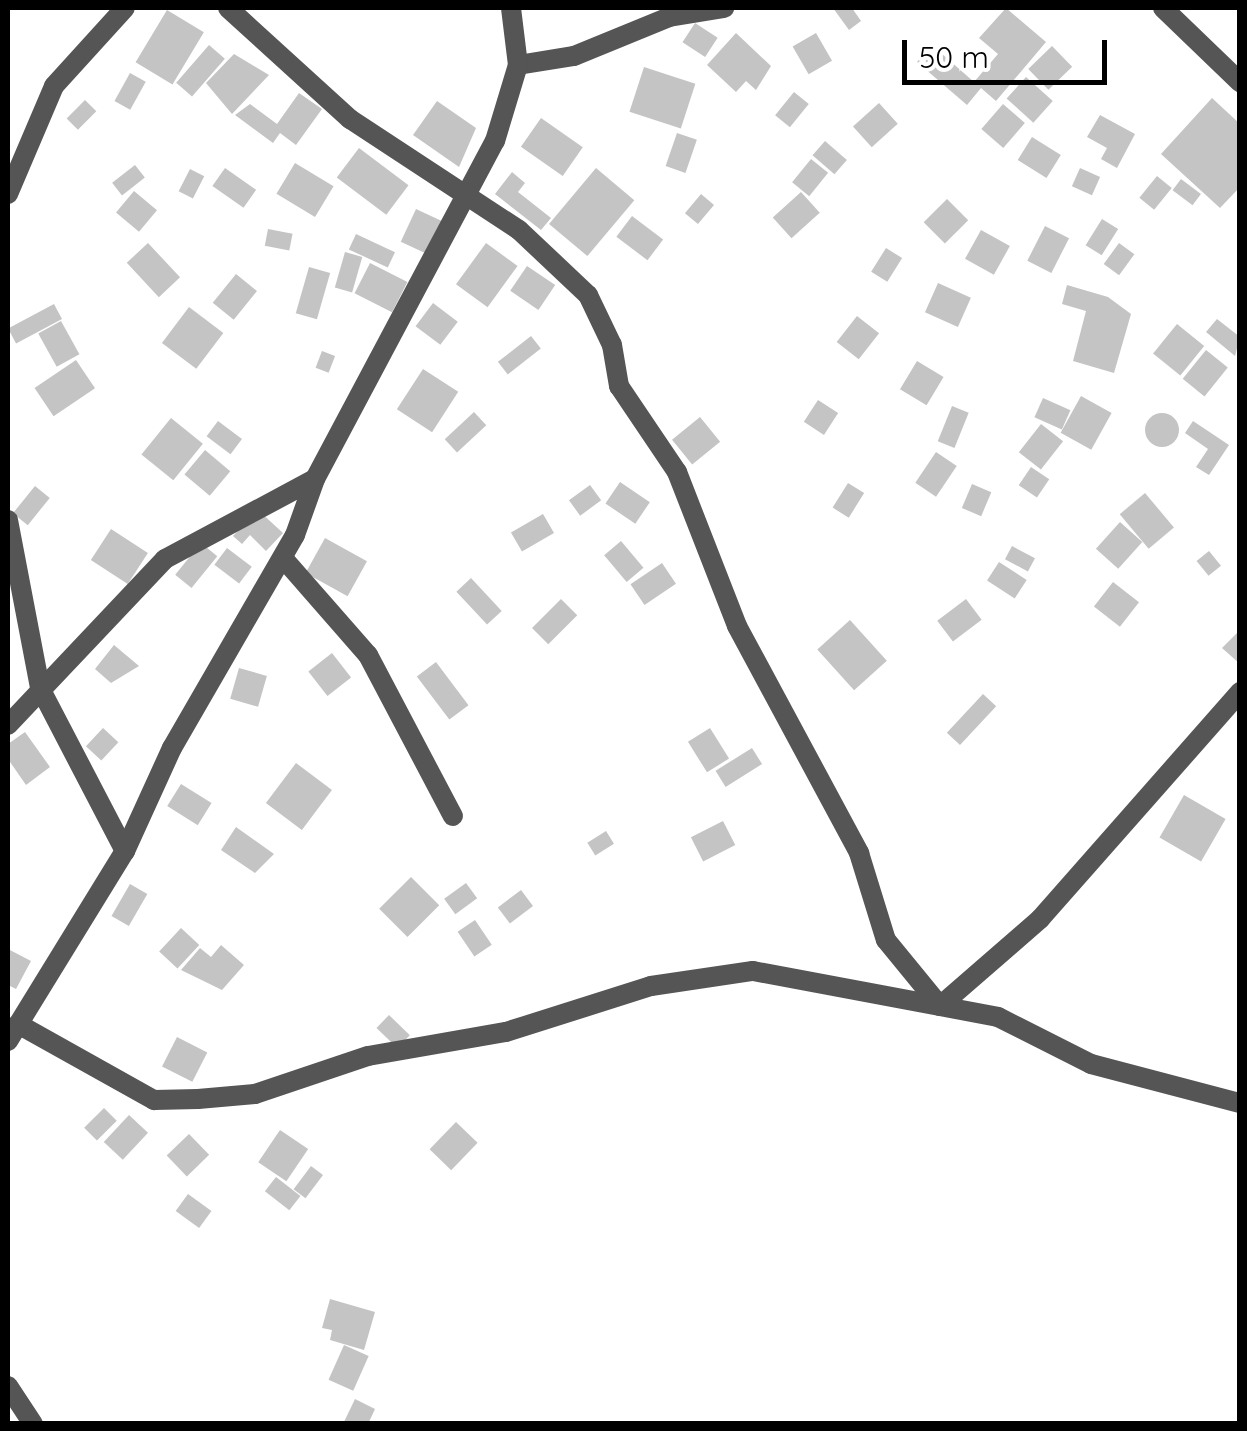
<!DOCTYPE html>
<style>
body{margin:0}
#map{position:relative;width:1247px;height:1431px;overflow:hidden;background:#fff;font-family:Quicksand,sans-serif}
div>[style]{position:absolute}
.building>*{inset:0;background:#c4c4c4;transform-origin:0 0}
.round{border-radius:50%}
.minor>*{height:20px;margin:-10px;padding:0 10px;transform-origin:10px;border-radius:10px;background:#555}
span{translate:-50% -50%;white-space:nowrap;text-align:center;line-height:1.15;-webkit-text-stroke:8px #fff;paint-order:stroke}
.frame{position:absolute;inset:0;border:10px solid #000;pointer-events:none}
.scale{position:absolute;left:902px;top:40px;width:205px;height:45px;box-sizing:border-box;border:5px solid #000;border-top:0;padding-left:12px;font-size:30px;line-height:35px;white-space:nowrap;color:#000;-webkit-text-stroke:8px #fff;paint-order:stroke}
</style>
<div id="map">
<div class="building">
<i style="clip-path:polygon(833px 8px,852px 8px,861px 21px,849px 30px)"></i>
<i style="clip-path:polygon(1006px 8px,1046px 42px,996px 101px,981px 88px,967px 105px,917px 62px,932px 45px,974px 82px,998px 54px,979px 38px)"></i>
<i style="left:167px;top:10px;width:43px;height:61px;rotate:31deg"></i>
<i style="left:695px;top:23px;width:27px;height:23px;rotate:33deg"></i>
<i style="clip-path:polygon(736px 33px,771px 66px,756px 90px,746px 81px,736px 92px,707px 65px)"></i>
<i style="left:816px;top:33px;width:32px;height:27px;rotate:60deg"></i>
<i style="left:209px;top:45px;width:21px;height:50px;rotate:41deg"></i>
<i style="left:1052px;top:46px;width:29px;height:33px;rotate:46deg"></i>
<i style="clip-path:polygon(234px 54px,269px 75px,232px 114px,206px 83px)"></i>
<i style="left:644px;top:67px;width:54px;height:47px;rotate:18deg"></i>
<i style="left:130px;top:73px;width:18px;height:32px;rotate:29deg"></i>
<i style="left:1026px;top:77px;width:36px;height:29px;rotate:42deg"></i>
<i style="left:794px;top:92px;width:19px;height:30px;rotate:39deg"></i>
<i style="clip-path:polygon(299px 93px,322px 109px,296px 145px,280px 133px,273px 143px,235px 115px,250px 104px,277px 124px)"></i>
<i style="clip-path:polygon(1212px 98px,1240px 124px,1240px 187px,1220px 208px,1161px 154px)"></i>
<i style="left:85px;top:100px;width:16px;height:26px;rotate:45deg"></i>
<i style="clip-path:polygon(437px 101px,476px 128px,459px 167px,413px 135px)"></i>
<i style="left:879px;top:103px;width:28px;height:35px;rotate:48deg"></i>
<i style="left:1003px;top:104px;width:29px;height:33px;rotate:41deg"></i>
<i style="clip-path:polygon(1100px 115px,1135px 134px,1117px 168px,1101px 159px,1107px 148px,1087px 137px)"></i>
<i style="left:541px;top:118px;width:51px;height:35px;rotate:35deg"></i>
<i style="left:677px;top:133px;width:21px;height:35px;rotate:19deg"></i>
<i style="left:1032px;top:137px;width:34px;height:27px;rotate:32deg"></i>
<i style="left:825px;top:141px;width:29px;height:19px;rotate:41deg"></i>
<i style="left:359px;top:148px;width:62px;height:37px;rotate:37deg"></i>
<i style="left:811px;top:159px;width:22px;height:30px;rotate:39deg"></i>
<i style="left:295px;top:163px;width:45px;height:36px;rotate:31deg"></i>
<i style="left:135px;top:165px;width:16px;height:29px;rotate:52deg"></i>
<i style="left:225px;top:168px;width:38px;height:22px;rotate:35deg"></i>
<i style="left:596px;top:168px;width:50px;height:73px;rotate:40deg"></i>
<i style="left:1080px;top:168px;width:22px;height:20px;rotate:24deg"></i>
<i style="left:190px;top:169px;width:16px;height:25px;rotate:27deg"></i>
<i style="clip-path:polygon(512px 172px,525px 183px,518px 192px,551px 218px,541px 230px,495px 194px)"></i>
<i style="left:1157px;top:176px;width:19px;height:28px;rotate:39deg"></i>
<i style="left:1181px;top:179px;width:25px;height:14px;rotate:37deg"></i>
<i style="left:134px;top:191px;width:30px;height:28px;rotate:40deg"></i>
<i style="left:801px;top:192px;width:28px;height:38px;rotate:48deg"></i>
<i style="left:701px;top:194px;width:17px;height:25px;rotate:40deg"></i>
<i style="left:947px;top:199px;width:30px;height:33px;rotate:45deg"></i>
<i style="left:416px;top:209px;width:29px;height:36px;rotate:25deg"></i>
<i style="left:632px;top:216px;width:39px;height:26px;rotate:37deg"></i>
<i style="left:1102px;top:219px;width:19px;height:31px;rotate:32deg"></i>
<i style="left:1045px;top:226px;width:27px;height:39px;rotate:27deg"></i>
<i style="left:268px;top:229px;width:25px;height:17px;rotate:11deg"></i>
<i style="left:981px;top:230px;width:33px;height:33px;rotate:29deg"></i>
<i style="left:356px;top:234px;width:43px;height:17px;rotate:25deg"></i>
<i style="left:148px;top:243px;width:47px;height:29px;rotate:47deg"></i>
<i style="left:486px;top:243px;width:39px;height:51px;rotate:36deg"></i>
<i style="left:1119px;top:243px;width:19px;height:26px;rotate:36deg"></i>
<i style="left:886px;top:248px;width:19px;height:28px;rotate:32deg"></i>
<i style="left:345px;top:252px;width:18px;height:37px;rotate:16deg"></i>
<i style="left:370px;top:263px;width:42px;height:34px;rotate:27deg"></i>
<i style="left:527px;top:266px;width:34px;height:30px;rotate:34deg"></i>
<i style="left:309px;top:267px;width:22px;height:48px;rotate:16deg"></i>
<i style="left:236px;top:274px;width:27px;height:37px;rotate:39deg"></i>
<i style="left:938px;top:283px;width:36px;height:32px;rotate:24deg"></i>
<i style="clip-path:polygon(1067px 285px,1108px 297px,1131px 314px,1114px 373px,1073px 361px,1086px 311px,1062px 304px)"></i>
<i style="left:433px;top:303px;width:31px;height:29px;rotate:37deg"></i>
<i style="left:54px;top:304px;width:17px;height:52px;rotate:62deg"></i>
<i style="left:189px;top:307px;width:43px;height:45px;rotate:37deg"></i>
<i style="left:857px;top:316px;width:28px;height:33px;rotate:38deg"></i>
<i style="clip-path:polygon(1217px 319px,1240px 337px,1235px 356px,1206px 332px)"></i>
<i style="left:61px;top:321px;width:38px;height:26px;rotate:61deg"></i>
<i style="left:1177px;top:324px;width:35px;height:38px;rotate:39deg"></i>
<i style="left:531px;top:336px;width:16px;height:42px;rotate:52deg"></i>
<i style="left:1206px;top:350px;width:28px;height:37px;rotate:39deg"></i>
<i style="left:322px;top:351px;width:14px;height:18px;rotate:21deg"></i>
<i style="left:76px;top:360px;width:34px;height:50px;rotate:56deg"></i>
<i style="left:917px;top:361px;width:31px;height:33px;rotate:31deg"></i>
<i style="left:423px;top:369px;width:42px;height:48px;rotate:33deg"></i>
<i style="left:1081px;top:396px;width:35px;height:42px;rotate:29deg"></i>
<i style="left:1043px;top:398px;width:30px;height:21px;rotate:24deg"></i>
<i style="left:818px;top:400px;width:24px;height:26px;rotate:33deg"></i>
<i style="left:952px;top:406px;width:18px;height:38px;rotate:22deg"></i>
<i style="left:474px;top:412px;width:18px;height:40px;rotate:47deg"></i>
<i class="round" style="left:1145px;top:413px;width:34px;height:34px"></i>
<i style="left:700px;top:417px;width:32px;height:36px;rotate:51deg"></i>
<i style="left:171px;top:418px;width:41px;height:47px;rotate:39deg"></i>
<i style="left:218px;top:421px;width:30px;height:19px;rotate:37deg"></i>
<i style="clip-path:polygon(1193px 421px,1229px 445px,1209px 475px,1196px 467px,1208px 449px,1185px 433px)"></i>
<i style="left:1041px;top:424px;width:28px;height:36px;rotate:38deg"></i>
<i style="left:205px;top:450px;width:33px;height:32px;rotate:40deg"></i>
<i style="left:936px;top:452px;width:25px;height:37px;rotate:34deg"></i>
<i style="left:1031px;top:467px;width:22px;height:22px;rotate:34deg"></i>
<i style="left:620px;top:482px;width:36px;height:26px;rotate:34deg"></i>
<i style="left:848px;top:483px;width:19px;height:29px;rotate:32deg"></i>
<i style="left:972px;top:484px;width:21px;height:26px;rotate:23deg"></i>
<i style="left:590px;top:485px;width:19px;height:26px;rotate:54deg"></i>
<i style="left:35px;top:486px;width:19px;height:35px;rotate:39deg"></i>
<i style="left:1145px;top:493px;width:45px;height:33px;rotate:50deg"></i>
<i style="clip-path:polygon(258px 510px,283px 533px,266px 551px,250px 535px,242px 544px,233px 536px)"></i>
<i style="left:543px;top:514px;width:22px;height:37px;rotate:60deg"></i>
<i style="left:1120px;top:522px;width:30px;height:36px;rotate:42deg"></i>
<i style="left:111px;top:529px;width:44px;height:37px;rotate:33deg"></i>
<i style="left:325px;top:538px;width:48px;height:40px;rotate:29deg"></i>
<i style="left:621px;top:541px;width:35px;height:22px;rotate:50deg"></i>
<i style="left:201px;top:543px;width:21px;height:41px;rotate:39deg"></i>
<i style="left:1012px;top:546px;width:26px;height:15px;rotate:28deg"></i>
<i style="left:227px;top:548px;width:31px;height:21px;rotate:37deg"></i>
<i style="left:1209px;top:551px;width:19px;height:16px;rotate:51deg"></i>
<i style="left:999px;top:562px;width:33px;height:22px;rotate:33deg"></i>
<i style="left:662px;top:563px;width:25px;height:38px;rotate:56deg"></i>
<i style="left:471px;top:578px;width:45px;height:20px;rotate:47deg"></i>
<i style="left:1113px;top:582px;width:33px;height:31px;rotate:38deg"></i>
<i style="left:561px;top:599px;width:23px;height:41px;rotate:45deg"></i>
<i style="left:966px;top:599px;width:26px;height:36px;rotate:53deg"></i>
<i style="left:850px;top:620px;width:55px;height:44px;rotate:48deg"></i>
<i style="clip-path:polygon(1240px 630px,1240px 664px,1222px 648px)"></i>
<i style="clip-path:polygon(114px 645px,139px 666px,111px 683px,95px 669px)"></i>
<i style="left:332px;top:653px;width:31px;height:30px;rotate:52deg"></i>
<i style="left:436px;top:662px;width:54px;height:24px;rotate:53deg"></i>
<i style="left:239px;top:668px;width:29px;height:32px;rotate:16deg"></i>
<i style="left:983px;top:694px;width:18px;height:53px;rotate:43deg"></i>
<i style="left:103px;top:728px;width:21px;height:25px;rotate:43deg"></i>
<i style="left:710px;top:728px;width:36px;height:26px;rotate:58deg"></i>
<i style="clip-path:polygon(25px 732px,50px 767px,26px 785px,8px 759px,8px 744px)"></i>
<i style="left:752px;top:748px;width:19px;height:43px;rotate:58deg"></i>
<i style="left:296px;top:763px;width:45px;height:50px;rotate:37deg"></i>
<i style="left:181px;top:784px;width:36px;height:26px;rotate:32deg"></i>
<i style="left:1184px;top:795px;width:48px;height:49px;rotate:30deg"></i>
<i style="left:723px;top:821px;width:27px;height:36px;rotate:63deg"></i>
<i style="clip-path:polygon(236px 827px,274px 854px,255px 873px,221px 850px)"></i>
<i style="left:606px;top:831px;width:15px;height:22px;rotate:58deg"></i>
<i style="left:411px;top:877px;width:40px;height:45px;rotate:45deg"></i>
<i style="left:466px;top:883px;width:19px;height:27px;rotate:54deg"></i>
<i style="left:130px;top:884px;width:20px;height:37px;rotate:30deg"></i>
<i style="left:521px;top:890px;width:20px;height:29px;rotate:53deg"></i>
<i style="left:475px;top:920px;width:30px;height:21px;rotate:56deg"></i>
<i style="left:181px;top:928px;width:25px;height:32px;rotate:43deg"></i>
<i style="clip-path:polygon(221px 945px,244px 965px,222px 990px,181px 970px,200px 948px,211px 957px)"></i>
<i style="clip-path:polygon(8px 949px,31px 961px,16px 989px,8px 985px)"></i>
<i style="left:389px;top:1015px;width:29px;height:18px;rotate:44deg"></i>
<i style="left:177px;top:1037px;width:34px;height:33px;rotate:27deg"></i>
<i style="left:104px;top:1108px;width:18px;height:28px;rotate:45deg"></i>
<i style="left:129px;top:1115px;width:26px;height:37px;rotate:43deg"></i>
<i style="left:456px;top:1122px;width:30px;height:38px;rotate:44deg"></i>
<i style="left:280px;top:1130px;width:34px;height:39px;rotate:34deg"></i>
<i style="left:189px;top:1134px;width:29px;height:31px;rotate:46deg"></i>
<i style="left:311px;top:1166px;width:15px;height:29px;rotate:37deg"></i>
<i style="left:276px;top:1177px;width:31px;height:18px;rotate:38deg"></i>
<i style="left:188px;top:1194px;width:29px;height:21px;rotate:36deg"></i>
<i style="clip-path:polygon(330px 1299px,375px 1312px,364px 1350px,330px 1340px,332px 1330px,322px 1328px)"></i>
<i style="left:344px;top:1345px;width:27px;height:38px;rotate:24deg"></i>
<i style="clip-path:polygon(355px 1399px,375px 1409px,368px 1424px,343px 1424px)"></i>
</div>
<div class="minor">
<i style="left:228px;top:8px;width:165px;rotate:42.3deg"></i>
<i style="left:350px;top:119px;width:202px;rotate:33.3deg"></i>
<i style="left:519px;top:230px;width:95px;rotate:43.3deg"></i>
<i style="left:588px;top:295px;width:55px;rotate:64.4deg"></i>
<i style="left:612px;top:345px;width:42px;rotate:80.3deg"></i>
<i style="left:619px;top:386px;width:104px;rotate:56deg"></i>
<i style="left:677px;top:472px;width:165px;rotate:68.7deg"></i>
<i style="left:737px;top:626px;width:258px;rotate:61.7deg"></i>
<i style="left:859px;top:853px;width:91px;rotate:72.8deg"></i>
<i style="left:886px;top:940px;width:85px;rotate:50.7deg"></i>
<i style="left:1163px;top:8px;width:107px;rotate:43.9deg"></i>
<i style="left:518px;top:65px;width:57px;rotate:-9.1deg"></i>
<i style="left:574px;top:56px;width:103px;rotate:-22.3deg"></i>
<i style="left:669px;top:17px;width:56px;rotate:-9.3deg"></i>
<i style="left:8px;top:194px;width:117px;rotate:-66.9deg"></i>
<i style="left:54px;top:86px;width:105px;rotate:-47.7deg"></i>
<i style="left:8px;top:520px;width:171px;rotate:79.2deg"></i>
<i style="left:40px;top:688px;width:184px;rotate:62.5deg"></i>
<i style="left:283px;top:558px;width:129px;rotate:48.8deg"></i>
<i style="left:368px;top:655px;width:182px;rotate:62.2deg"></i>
<i style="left:8px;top:725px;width:228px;rotate:-46.6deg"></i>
<i style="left:165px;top:559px;width:170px;rotate:-28.1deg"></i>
<i style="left:315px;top:479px;width:383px;rotate:-62deg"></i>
<i style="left:495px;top:141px;width:79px;rotate:-73.2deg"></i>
<i style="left:518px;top:65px;width:57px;rotate:-97deg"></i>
<i style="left:940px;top:1006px;width:133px;rotate:-41deg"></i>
<i style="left:1040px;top:919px;width:303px;rotate:-48.6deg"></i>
<i style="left:18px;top:1024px;width:156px;rotate:29.2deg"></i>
<i style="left:154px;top:1100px;width:44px;rotate:-1.3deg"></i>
<i style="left:198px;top:1099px;width:57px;rotate:-5deg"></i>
<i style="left:255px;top:1094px;width:119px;rotate:-18.6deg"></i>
<i style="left:368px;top:1056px;width:140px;rotate:-9.9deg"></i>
<i style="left:506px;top:1032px;width:152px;rotate:-17.6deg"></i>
<i style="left:651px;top:986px;width:103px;rotate:-8.4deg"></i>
<i style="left:753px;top:971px;width:249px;rotate:10.6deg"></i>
<i style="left:998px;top:1017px;width:104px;rotate:26.8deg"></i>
<i style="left:1091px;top:1064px;width:154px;rotate:14.7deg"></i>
<i style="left:8px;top:1041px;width:223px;rotate:-58.4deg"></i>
<i style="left:125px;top:851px;width:113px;rotate:-65.5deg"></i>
<i style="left:172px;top:748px;width:246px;rotate:-60deg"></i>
<i style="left:295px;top:535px;width:59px;rotate:-70.3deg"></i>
<i style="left:8px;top:1386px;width:45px;rotate:56.7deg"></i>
</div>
<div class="frame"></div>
<div class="scale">50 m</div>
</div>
